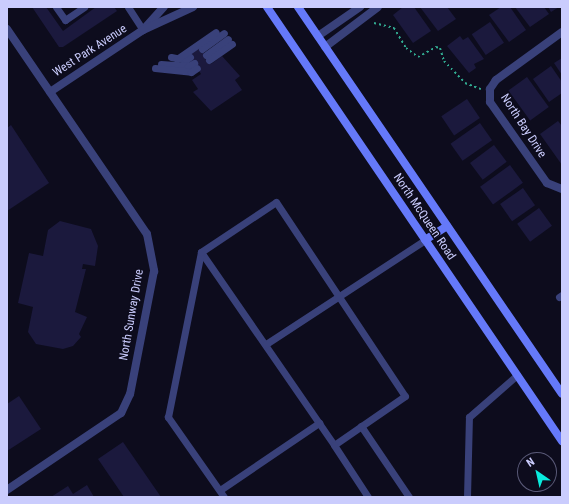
<!DOCTYPE html>
<style>
body{margin:0}
#map{position:relative;width:569px;height:504px;overflow:hidden;background:#0d0c1d;font-family:"Roboto Condensed",sans-serif}
div>[style]{position:absolute}
.building>*{inset:0;background:#1b193d;transform-origin:0 0}
.path>*{height:2px;margin-top:-1px;transform-origin:0;background:repeating-linear-gradient(90deg,#31aa90 0 2px,transparent 0 5px)}
.service>*{height:7px;margin:-3.5px;padding:0 3.5px;transform-origin:3.5px;border-radius:3.5px;background:#39417a}
.minor>*{height:8px;margin:-4px;padding:0 4px;transform-origin:4px;border-radius:4px;background:#39417a}
.secondary>*{height:8px;margin:-4px;padding:0 4px;transform-origin:4px;border-radius:4px;background:#6579f9}
span{translate:-50% -50%;white-space:nowrap;text-align:center;line-height:1.15;-webkit-text-stroke:3px #0d0c1d;paint-order:stroke}
.street-label{font-size:12px;color:#caccfd}
.frame{position:absolute;inset:0;border:8px solid #caccfd;pointer-events:none}
.north{position:absolute;left:517px;top:452px;width:40px;height:40px;box-sizing:border-box;background:#0d0c1d;border:1px solid #595977;border-radius:50%;rotate:326deg;font-size:11px;font-weight:700;line-height:16px;text-align:center;color:#caccfd}
.north::after{content:'';display:block;margin:auto;width:14px;height:18px;background:#09ebdd;clip-path:polygon(50% 0,100% 100%,50% 72%,0 100%)}
</style>
<div id="map">
<div class="building">
<i style="clip-path:polygon(32px 7px,46px 7px,63px 31px,96px 7px,114px 7px,117px 11px,63px 47px,59px 47px)"></i>
<i style="clip-path:polygon(403px 7px,414px 7px,431px 31px,413px 43px,393px 15px)"></i>
<i style="clip-path:polygon(420px 7px,447px 7px,456px 19px,438px 31px)"></i>
<i style="clip-path:polygon(501px 7px,510px 7px,526px 30px,509px 42px,489px 15px)"></i>
<i style="clip-path:polygon(515px 7px,544px 7px,549px 14px,530px 27px)"></i>
<i style="clip-path:polygon(548px 7px,559px 7px,551px 12px)"></i>
<i style="left:490px;top:22px;width:25px;height:22px;rotate:56deg"></i>
<i style="clip-path:polygon(460px 36px,463px 40px,468px 37px,484px 59px,474px 64px,476px 68px,469px 73px,447px 46px)"></i>
<i style="clip-path:polygon(200px 47px,211px 64px,222px 56px,240px 76px,235px 80px,242px 90px,211px 111px,193px 92px,198px 89px,192px 80px,201px 74px,188px 54px)"></i>
<i style="clip-path:polygon(562px 58px,562px 75px,554px 63px)"></i>
<i style="clip-path:polygon(551px 66px,562px 82px,562px 93px,549px 102px,533px 79px)"></i>
<i style="left:527px;top:77px;width:37px;height:23px;rotate:54deg"></i>
<i style="left:467px;top:99px;width:23px;height:31px;rotate:56deg"></i>
<i style="clip-path:polygon(558px 121px,562px 126px,562px 165px,540px 134px)"></i>
<i style="left:480px;top:123px;width:21px;height:36px;rotate:55deg"></i>
<i style="clip-path:polygon(11px 125px,49px 183px,7px 211px,7px 128px)"></i>
<i style="left:494px;top:145px;width:21px;height:30px;rotate:53deg"></i>
<i style="left:510px;top:165px;width:22px;height:37px;rotate:54deg"></i>
<i style="left:523px;top:188px;width:21px;height:28px;rotate:55deg"></i>
<i style="left:539px;top:208px;width:22px;height:27px;rotate:54deg"></i>
<i style="clip-path:polygon(60px 221px,91px 229px,98px 246px,95px 266px,83px 264px,82px 269px,86px 269px,75px 312px,87px 317px,79px 334px,81px 337px,73px 346px,63px 349px,36px 344px,28px 332px,33px 307px,18px 303px,29px 253px,43px 256px,48px 230px)"></i>
<i style="clip-path:polygon(19px 396px,41px 429px,7px 451px,7px 404px)"></i>
<i style="clip-path:polygon(123px 442px,161px 497px,124px 497px,98px 459px)"></i>
<i style="clip-path:polygon(87px 485px,94px 497px,51px 497px,68px 486px,73px 494px)"></i>
</div>
<div class="path">
<i style="left:374px;top:23px;width:21px;rotate:14deg"></i>
<i style="left:394px;top:28px;width:23px;rotate:59deg"></i>
<i style="left:406px;top:48px;width:15px;rotate:37deg"></i>
<i style="left:418px;top:57px;width:21px;rotate:-29deg"></i>
<i style="left:436px;top:47px;width:4px;rotate:14deg"></i>
<i style="left:440px;top:48px;width:14px;rotate:73deg"></i>
<i style="left:444px;top:61px;width:30px;rotate:46deg"></i>
<i style="left:465px;top:83px;width:17px;rotate:21deg"></i>
</div>
<div class="service">
<i style="left:56px;top:7px;width:16px;rotate:55deg"></i>
<i style="left:65px;top:20px;width:23px;rotate:-34deg"></i>
<i style="left:128px;top:7px;width:27px;rotate:57deg"></i>
<i style="left:202px;top:49px;width:27px;rotate:-36deg"></i>
<i style="left:206px;top:55px;width:27px;rotate:-36deg"></i>
<i style="left:171px;top:57px;width:15px;rotate:11deg"></i>
<i style="left:186px;top:60px;width:5px;rotate:-37deg"></i>
<i style="left:177px;top:59px;width:47px;rotate:-34.7deg"></i>
<i style="left:209px;top:60px;width:28px;rotate:-35deg"></i>
<i style="left:161px;top:64px;width:27px;rotate:4deg"></i>
<i style="left:188px;top:66px;width:7px;rotate:-27deg"></i>
<i style="left:155px;top:68px;width:36px;rotate:6deg"></i>
<i style="left:191px;top:72px;width:7px;rotate:-34deg"></i>
<i style="left:201px;top:252px;width:234px;rotate:55.4deg"></i>
<i style="left:559px;top:297px;width:4px;rotate:-34deg"></i>
<i style="left:266px;top:344px;width:190px;rotate:-33.2deg"></i>
<i style="left:361px;top:426px;width:86px;rotate:55.9deg"></i>
<i style="left:220px;top:490px;width:120px;rotate:-34.1deg"></i>
<i style="left:224px;top:497px;width:98px;rotate:-125deg"></i>
<i style="left:168px;top:417px;width:168px;rotate:-78.7deg"></i>
<i style="left:201px;top:252px;width:90px;rotate:-33.7deg"></i>
<i style="left:276px;top:202px;width:233px;rotate:56.4deg"></i>
<i style="left:405px;top:396px;width:86px;rotate:145.4deg"></i>
<i style="left:334px;top:445px;width:62px;rotate:56.8deg"></i>
<i style="left:467px;top:497px;width:80px;rotate:-88.6deg"></i>
<i style="left:469px;top:417px;width:64px;rotate:-41.2deg"></i>
</div>
<div class="minor">
<i style="left:7px;top:29px;width:248px;rotate:55.7deg"></i>
<i style="left:147px;top:234px;width:38px;rotate:79deg"></i>
<i style="left:154px;top:271px;width:125px;rotate:101deg"></i>
<i style="left:130px;top:394px;width:21px;rotate:115deg"></i>
<i style="left:121px;top:413px;width:138px;rotate:146deg"></i>
<i style="left:143px;top:30px;width:31px;rotate:-48deg"></i>
<i style="left:562px;top:32px;width:82px;rotate:144deg"></i>
<i style="left:496px;top:80px;width:11px;rotate:124deg"></i>
<i style="left:490px;top:89px;width:13px;rotate:90deg"></i>
<i style="left:490px;top:102px;width:99px;rotate:54.9deg"></i>
<i style="left:547px;top:183px;width:16px;rotate:22deg"></i>
<i style="left:318px;top:36px;width:51px;rotate:-34.6deg"></i>
<i style="left:325px;top:47px;width:66px;rotate:-37deg"></i>
<i style="left:50px;top:92px;width:112px;rotate:-33.7deg"></i>
<i style="left:143px;top:30px;width:55px;rotate:-24.7deg"></i>
</div>
<div class="secondary">
<i style="left:267px;top:7px;width:525px;rotate:55.8deg"></i>
<i style="left:298px;top:7px;width:468px;rotate:55.7deg"></i>
<i style="left:425px;top:240px;width:26px;rotate:-32deg"></i>
</div>
<div class="street-label">
<span style="left:90px;top:51px;rotate:-33deg">West Park Avenue</span>
<span style="left:523px;top:126px;rotate:57deg">North Bay Drive</span>
<span style="left:424px;top:217px;rotate:56deg">North McQueen Road</span>
<span style="left:132px;top:315px;rotate:-80deg">North Sunway Drive</span>
</div>
<div class="frame"></div>
<div class="north">N</div>
</div>
